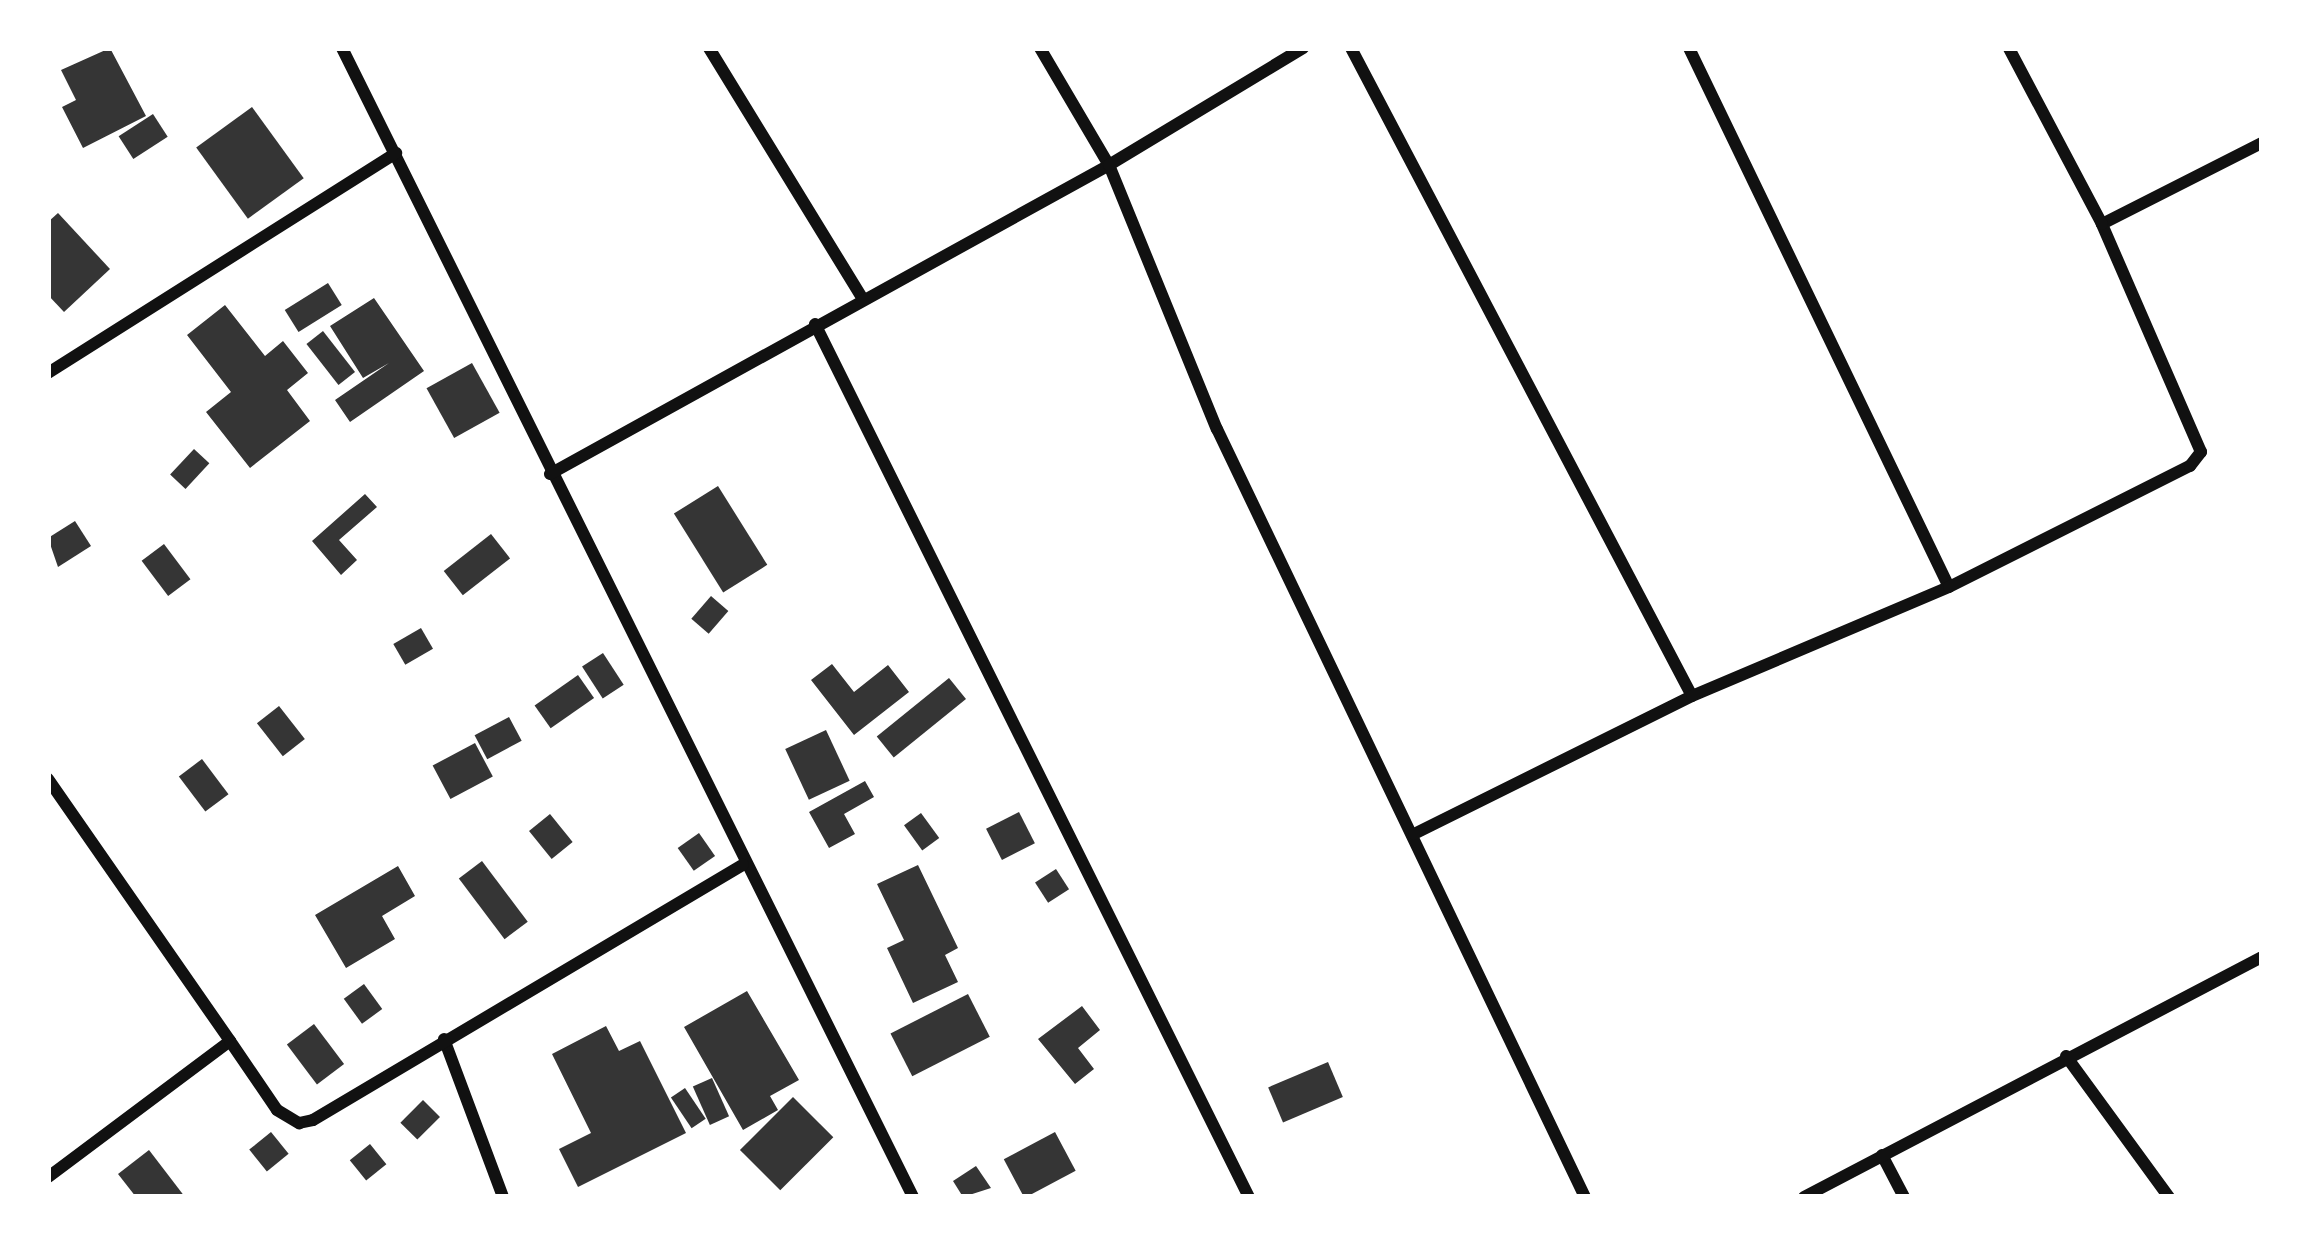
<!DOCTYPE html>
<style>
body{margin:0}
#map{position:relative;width:2310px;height:1245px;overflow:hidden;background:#fff;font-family:Ubuntu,sans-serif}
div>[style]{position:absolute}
.building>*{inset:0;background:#353535;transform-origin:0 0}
.minor>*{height:12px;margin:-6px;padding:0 6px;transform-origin:6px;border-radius:6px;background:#111}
span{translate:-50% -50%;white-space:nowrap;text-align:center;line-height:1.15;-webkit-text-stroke:12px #fff;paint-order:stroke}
.frame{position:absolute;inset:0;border:51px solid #fff;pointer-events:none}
</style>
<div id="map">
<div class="building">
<i style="clip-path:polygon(110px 48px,146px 116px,83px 148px,62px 107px,76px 100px,61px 70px)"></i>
<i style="left:252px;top:107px;width:88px;height:69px;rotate:54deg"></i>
<i style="left:153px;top:114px;width:27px;height:41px;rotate:57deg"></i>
<i style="clip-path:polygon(58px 213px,110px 269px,64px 312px,48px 295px,48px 222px)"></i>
<i style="left:328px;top:283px;width:26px;height:51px;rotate:58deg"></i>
<i style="clip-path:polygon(374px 298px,424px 371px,350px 422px,335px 400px,389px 363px,363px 378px,330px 326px)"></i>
<i style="clip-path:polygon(225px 305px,265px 356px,283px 341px,308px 373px,287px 390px,310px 421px,250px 468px,206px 412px,231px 392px,187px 335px)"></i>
<i style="left:323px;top:331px;width:52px;height:21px;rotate:52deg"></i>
<i style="left:472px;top:363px;width:57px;height:52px;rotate:61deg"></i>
<i style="left:194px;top:449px;width:21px;height:35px;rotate:43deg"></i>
<i style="left:718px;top:486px;width:93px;height:52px;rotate:58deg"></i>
<i style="clip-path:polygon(365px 494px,377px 507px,339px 540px,357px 560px,341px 575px,312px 541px)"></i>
<i style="clip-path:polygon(75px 521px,91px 546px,58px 567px,48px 538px)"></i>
<i style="left:491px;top:534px;width:31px;height:60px;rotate:52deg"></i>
<i style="left:164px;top:544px;width:44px;height:28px;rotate:53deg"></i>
<i style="left:711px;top:596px;width:23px;height:30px;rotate:41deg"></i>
<i style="left:421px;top:628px;width:24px;height:32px;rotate:60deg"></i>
<i style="left:603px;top:653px;width:38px;height:25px;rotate:57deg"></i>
<i style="clip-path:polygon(832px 664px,854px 692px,888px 665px,909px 692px,854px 735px,811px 680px)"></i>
<i style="left:578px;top:675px;width:28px;height:53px;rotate:55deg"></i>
<i style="left:949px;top:678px;width:27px;height:93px;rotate:51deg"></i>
<i style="left:279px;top:706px;width:42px;height:28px;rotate:52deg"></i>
<i style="left:509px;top:717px;width:27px;height:39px;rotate:62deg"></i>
<i style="left:826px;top:730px;width:56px;height:45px;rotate:65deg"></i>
<i style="left:475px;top:743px;width:38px;height:48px;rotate:62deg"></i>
<i style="left:202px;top:759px;width:44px;height:29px;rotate:53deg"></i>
<i style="clip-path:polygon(865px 781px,874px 797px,844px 814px,855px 834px,829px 848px,809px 812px)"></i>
<i style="left:1019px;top:812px;width:35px;height:37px;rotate:63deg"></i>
<i style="left:921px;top:813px;width:31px;height:21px;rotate:54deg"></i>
<i style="left:550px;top:814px;width:36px;height:27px;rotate:51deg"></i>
<i style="left:699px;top:833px;width:28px;height:26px;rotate:55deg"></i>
<i style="left:482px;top:861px;width:76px;height:29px;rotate:53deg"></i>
<i style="clip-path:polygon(918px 865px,958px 948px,945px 955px,958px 982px,913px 1003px,887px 948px,904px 940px,877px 884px)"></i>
<i style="clip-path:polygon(398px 866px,415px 896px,382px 916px,395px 939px,346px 968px,315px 915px)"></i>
<i style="left:1056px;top:869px;width:24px;height:25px;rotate:57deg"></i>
<i style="left:364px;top:984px;width:31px;height:25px;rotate:54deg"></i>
<i style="clip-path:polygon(747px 991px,799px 1080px,770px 1096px,778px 1110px,743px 1130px,684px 1027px)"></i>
<i style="left:968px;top:994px;width:48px;height:87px;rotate:63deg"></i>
<i style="clip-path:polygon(1082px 1006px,1100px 1030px,1078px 1048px,1094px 1069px,1075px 1084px,1038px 1039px)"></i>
<i style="left:314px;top:1024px;width:50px;height:34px;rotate:53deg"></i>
<i style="clip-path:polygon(606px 1026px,619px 1051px,640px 1041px,686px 1133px,578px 1187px,559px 1149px,591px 1133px,552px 1054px)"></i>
<i style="left:1328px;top:1062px;width:38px;height:65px;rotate:67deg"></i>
<i style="left:712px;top:1078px;width:42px;height:21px;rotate:66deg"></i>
<i style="left:685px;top:1088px;width:37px;height:17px;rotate:56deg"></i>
<i style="left:793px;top:1097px;width:57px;height:75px;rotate:45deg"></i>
<i style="left:423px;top:1100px;width:24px;height:32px;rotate:45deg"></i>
<i style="left:271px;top:1132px;width:28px;height:28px;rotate:51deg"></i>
<i style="left:1055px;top:1132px;width:44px;height:58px;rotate:62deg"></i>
<i style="left:370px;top:1144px;width:26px;height:26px;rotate:51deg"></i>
<i style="clip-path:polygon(149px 1150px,185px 1197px,136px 1197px,118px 1174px)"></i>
<i style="clip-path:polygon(976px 1166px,991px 1188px,963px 1197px,953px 1181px)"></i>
</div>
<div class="minor">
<i style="left:342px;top:48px;width:1283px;rotate:63.57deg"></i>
<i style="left:709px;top:48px;width:294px;rotate:58.5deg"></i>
<i style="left:1040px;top:48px;width:136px;rotate:59.5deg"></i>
<i style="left:1109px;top:165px;width:285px;rotate:67.8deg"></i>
<i style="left:1217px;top:429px;width:852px;rotate:64.4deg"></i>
<i style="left:1351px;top:48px;width:732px;rotate:62.25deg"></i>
<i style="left:1689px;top:48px;width:598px;rotate:64.25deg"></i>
<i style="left:2102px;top:224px;width:179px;rotate:-26.9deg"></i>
<i style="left:815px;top:324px;width:975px;rotate:63.57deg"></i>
<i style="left:48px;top:373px;width:412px;rotate:-32.3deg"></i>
<i style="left:550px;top:474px;width:639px;rotate:-28.93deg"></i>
<i style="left:1109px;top:165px;width:227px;rotate:-31.1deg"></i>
<i style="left:48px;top:779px;width:319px;rotate:55.2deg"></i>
<i style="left:230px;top:1041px;width:227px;rotate:143.2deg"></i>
<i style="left:1414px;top:834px;width:310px;rotate:-26.4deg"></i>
<i style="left:1692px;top:696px;width:279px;rotate:-23deg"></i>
<i style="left:1949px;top:587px;width:270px;rotate:-26.7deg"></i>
<i style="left:2190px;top:466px;width:18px;rotate:-52deg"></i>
<i style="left:2201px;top:452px;width:249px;rotate:-113.5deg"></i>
<i style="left:2102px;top:224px;width:199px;rotate:-117.9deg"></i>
<i style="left:444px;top:1039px;width:169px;rotate:69.5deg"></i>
<i style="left:230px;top:1041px;width:83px;rotate:55.7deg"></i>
<i style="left:277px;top:1110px;width:26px;rotate:31deg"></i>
<i style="left:299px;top:1123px;width:14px;rotate:-12deg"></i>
<i style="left:313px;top:1120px;width:500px;rotate:-30.7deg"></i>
<i style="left:2066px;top:1056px;width:175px;rotate:53.9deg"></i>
<i style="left:1882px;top:1155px;width:47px;rotate:62.4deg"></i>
<i style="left:1804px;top:1197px;width:517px;rotate:-27.66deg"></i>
</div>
<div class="frame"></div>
</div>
